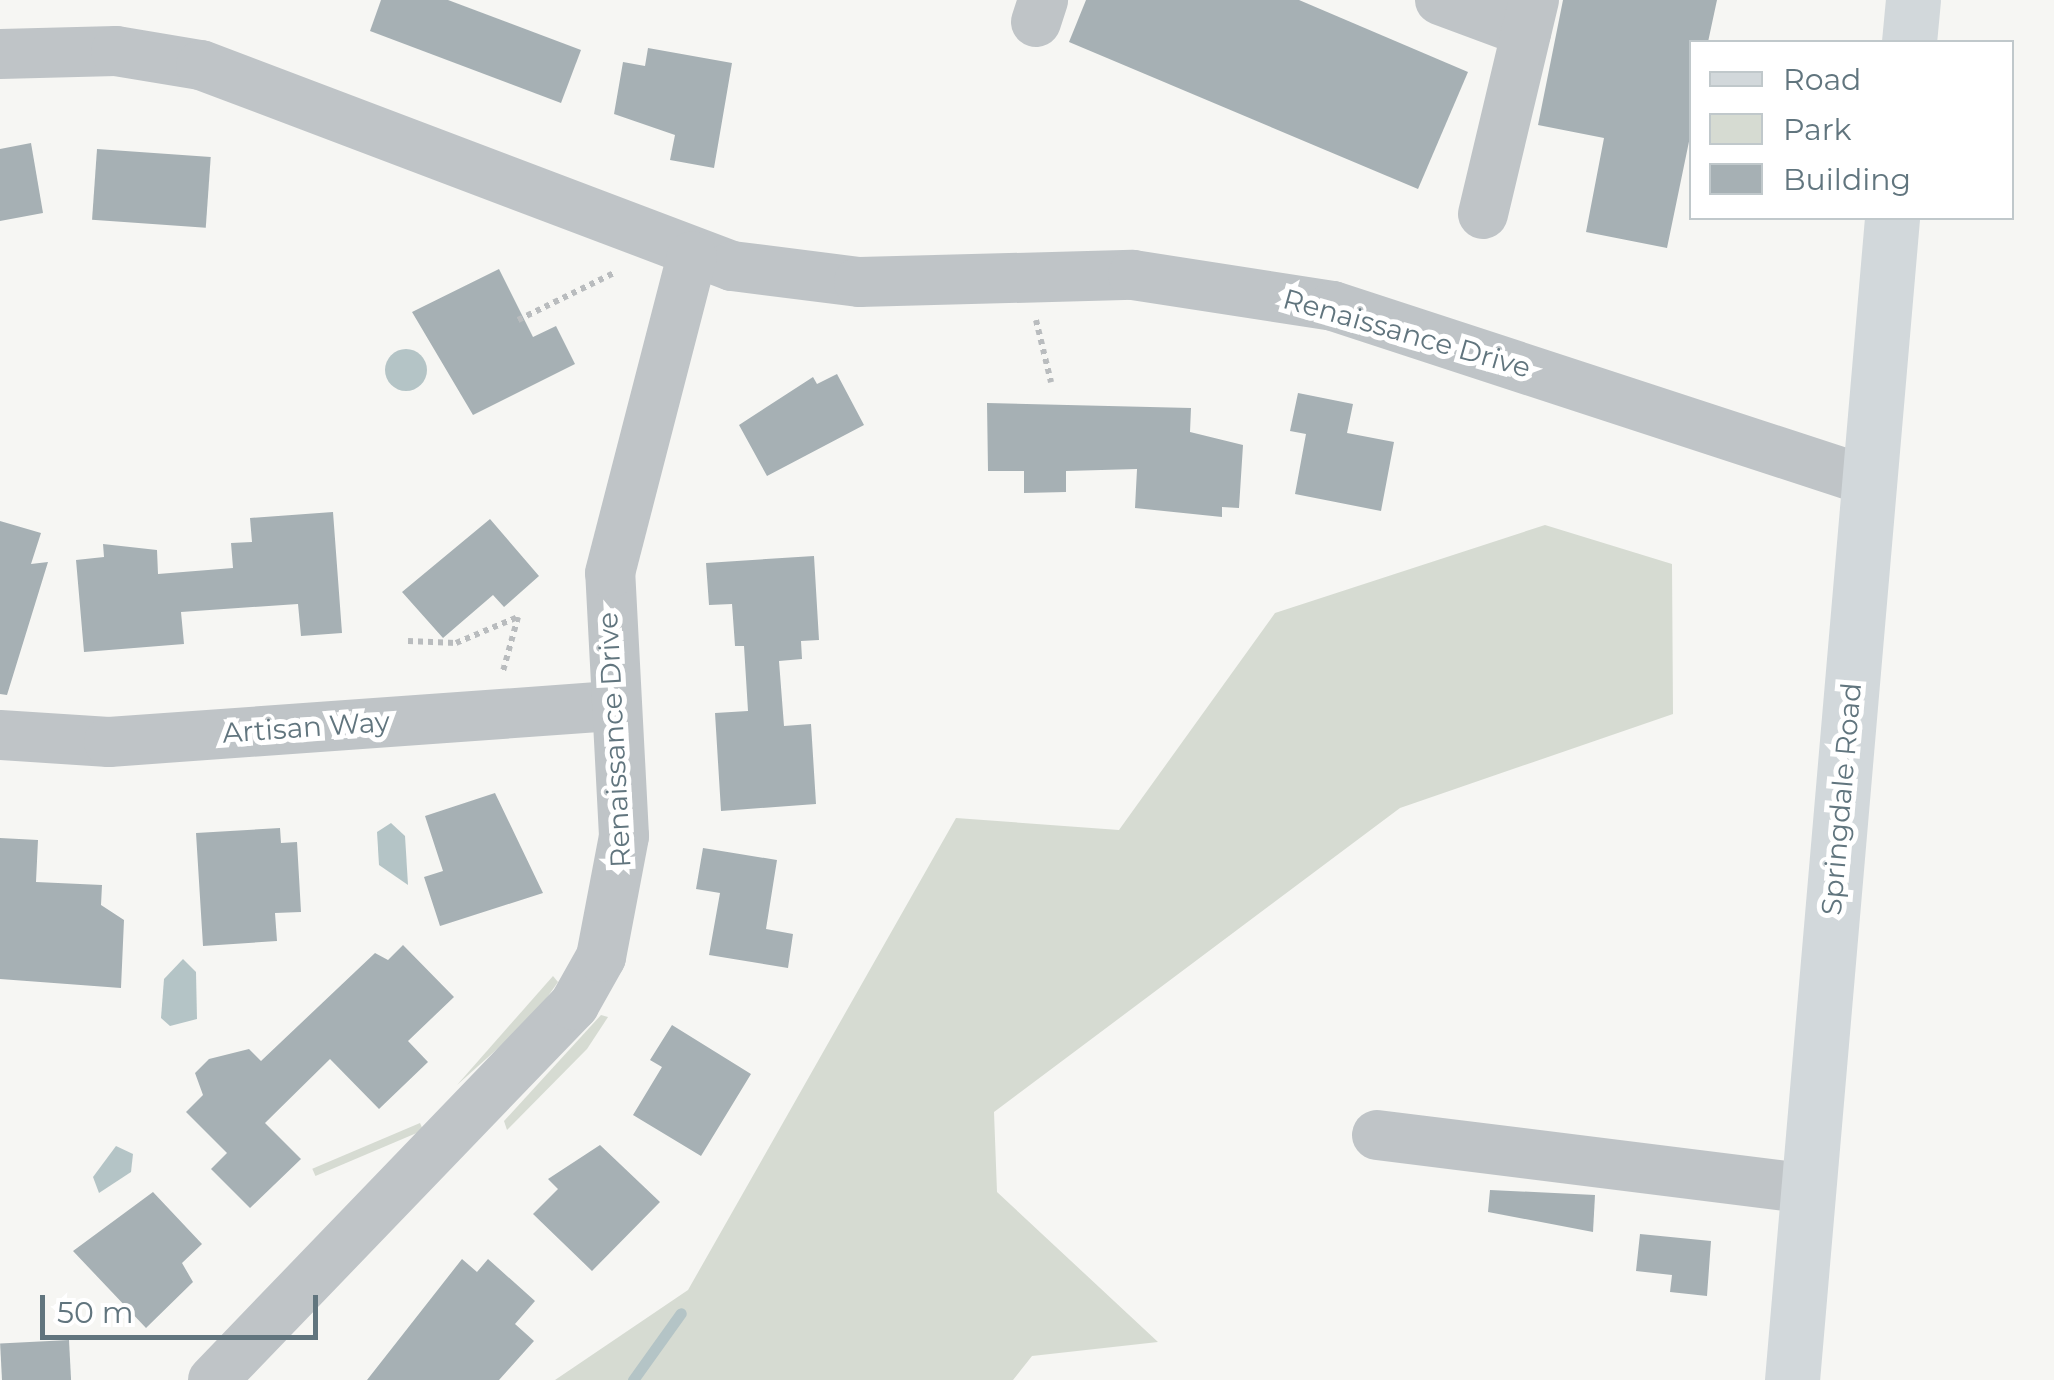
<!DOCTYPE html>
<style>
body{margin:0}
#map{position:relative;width:2054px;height:1380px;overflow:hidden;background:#f6f6f3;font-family:Montserrat,sans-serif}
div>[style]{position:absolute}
.green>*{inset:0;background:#d6dbd2;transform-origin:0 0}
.water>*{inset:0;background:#b4c4c6}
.round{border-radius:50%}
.stream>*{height:11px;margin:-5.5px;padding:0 5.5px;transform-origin:5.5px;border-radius:5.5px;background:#b4c4c6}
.building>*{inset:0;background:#a6b0b4;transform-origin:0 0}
.path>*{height:6px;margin-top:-3px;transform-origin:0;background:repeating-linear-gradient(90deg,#b9bcbe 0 5px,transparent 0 10px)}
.minor>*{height:50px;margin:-25px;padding:0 25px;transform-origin:25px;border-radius:25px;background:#bfc4c7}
.major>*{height:55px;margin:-27.5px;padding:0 27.5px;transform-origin:27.5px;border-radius:27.5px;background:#d2d8db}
span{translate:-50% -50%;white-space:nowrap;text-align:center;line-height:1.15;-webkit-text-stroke:10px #fff;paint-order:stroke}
.street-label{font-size:28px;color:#61757e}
.legend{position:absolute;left:1689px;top:40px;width:325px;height:180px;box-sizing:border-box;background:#fff;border:2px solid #c0c8cb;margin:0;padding:12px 18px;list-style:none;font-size:30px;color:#61757e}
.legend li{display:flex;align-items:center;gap:20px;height:50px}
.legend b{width:50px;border:2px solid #c0c8cb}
.scale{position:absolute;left:40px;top:1295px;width:278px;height:45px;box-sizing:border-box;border:5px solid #61757e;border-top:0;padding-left:12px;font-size:30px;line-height:35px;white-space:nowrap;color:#61757e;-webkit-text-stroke:8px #fff;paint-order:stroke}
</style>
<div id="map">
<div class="green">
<i style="clip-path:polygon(1545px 525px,1672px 564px,1673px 714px,1400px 808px,994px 1112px,997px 1192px,1158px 1342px,1032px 1356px,1013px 1380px,555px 1380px,688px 1290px,956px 818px,1119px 830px,1275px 613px)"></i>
<i style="clip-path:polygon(553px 976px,558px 982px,534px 1016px,457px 1085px)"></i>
<i style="clip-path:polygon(601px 1015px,608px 1017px,587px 1049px,507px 1130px,504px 1121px)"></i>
<i style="left:420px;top:1123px;width:8px;height:117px;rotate:67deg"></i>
</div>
<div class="water">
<i class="round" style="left:385px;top:349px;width:42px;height:42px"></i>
<i style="clip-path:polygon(391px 823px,405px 836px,408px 885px,379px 865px,377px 832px)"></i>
<i style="clip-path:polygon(183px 959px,196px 972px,197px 1019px,170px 1026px,161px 1018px,164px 979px)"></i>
<i style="clip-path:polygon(116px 1146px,133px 1154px,131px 1172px,99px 1193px,93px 1177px)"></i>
</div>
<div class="stream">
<i style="left:633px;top:1380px;width:82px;rotate:-54.4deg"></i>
</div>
<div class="building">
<i style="clip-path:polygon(381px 0,448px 0,581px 50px,561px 103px,370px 31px)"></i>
<i style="clip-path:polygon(1086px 0,1299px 0,1468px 72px,1418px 189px,1069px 42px)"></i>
<i style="clip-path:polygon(1563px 0,1717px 0,1708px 42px,1692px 42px,1692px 127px,1667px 248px,1586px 232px,1604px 138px,1538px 125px)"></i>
<i style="clip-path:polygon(648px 48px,732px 63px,714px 168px,670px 160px,675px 135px,614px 114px,623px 62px,645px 66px)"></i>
<i style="clip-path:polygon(31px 143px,43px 213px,0 221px,0 149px)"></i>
<i style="left:97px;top:149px;width:114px;height:71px;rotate:4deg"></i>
<i style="clip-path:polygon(499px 269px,533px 337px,556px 326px,575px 364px,473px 415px,412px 312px)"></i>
<i style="clip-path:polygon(837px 374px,864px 425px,767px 476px,739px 425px,813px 377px,817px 384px)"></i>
<i style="clip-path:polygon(1298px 393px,1353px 404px,1347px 433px,1394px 442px,1381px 511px,1295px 494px,1306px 434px,1290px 431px)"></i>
<i style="clip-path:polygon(987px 403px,1191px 408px,1190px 432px,1243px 445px,1239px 508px,1222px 507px,1222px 517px,1135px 508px,1137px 469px,1066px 471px,1066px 492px,1024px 493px,1024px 471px,988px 471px)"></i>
<i style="clip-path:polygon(333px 512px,342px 633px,301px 636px,298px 604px,181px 612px,184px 644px,84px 652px,76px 560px,104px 557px,103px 544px,157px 550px,158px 574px,233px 568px,231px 543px,252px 542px,250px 518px)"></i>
<i style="clip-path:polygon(490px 519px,539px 576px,504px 607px,493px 595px,443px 638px,402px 592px)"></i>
<i style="clip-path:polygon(0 521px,41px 533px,31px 564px,48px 562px,7px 695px,0 694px)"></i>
<i style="clip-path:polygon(814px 556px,819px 640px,801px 641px,802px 659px,779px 661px,784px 726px,811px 724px,816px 804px,721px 811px,715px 713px,748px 711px,744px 646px,735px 646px,732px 604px,709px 605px,706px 563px)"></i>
<i style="clip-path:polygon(495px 793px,543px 893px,440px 926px,424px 877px,443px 871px,425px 816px)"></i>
<i style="clip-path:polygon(280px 828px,281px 843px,297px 842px,301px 912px,275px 913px,277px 941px,203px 946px,196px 833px)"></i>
<i style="clip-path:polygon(0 838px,38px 840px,36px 882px,102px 885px,101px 905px,124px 920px,121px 988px,0 979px)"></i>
<i style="clip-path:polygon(703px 848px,777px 860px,766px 929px,793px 934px,788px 968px,709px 955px,720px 893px,696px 889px)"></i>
<i style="clip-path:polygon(403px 945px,454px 997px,408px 1041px,428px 1062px,379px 1109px,330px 1059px,265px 1123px,301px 1159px,250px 1208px,211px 1169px,227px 1153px,186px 1112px,203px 1095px,195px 1073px,209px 1059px,249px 1049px,261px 1061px,375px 953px,388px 960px)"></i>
<i style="clip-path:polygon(672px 1025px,751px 1074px,701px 1156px,633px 1115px,662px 1067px,650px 1060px)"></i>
<i style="clip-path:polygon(600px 1145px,660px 1202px,592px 1271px,533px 1214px,558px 1189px,548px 1179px)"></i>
<i style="clip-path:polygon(1490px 1190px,1595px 1195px,1593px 1232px,1488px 1212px)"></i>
<i style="clip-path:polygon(153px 1192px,202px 1244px,182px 1263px,193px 1282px,146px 1328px,73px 1251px)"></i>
<i style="clip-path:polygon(1640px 1234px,1711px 1241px,1707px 1296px,1670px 1292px,1672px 1275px,1636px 1271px)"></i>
<i style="clip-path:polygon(462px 1259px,477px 1272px,488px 1259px,535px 1301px,515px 1324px,534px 1341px,499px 1380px,367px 1380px)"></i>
<i style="left:69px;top:1340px;width:40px;height:69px;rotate:87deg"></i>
</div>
<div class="path">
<i style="left:518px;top:320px;width:109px;rotate:-26.1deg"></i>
<i style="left:1036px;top:320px;width:64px;rotate:76.4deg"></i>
<i style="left:408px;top:641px;width:48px;rotate:2.4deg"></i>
<i style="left:456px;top:643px;width:67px;rotate:-22.8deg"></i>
<i style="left:518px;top:617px;width:56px;rotate:105.5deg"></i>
</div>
<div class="minor">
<i style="left:1440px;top:0;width:92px;rotate:20.4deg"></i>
<i style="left:1036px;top:22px;width:23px;rotate:-72deg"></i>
<i style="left:0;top:54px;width:116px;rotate:-1.5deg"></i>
<i style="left:116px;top:51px;width:86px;rotate:9.4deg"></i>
<i style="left:201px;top:65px;width:568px;rotate:20.73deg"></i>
<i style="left:732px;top:266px;width:128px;rotate:7.2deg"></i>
<i style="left:859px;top:282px;width:274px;rotate:-1.5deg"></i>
<i style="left:1133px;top:275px;width:202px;rotate:8.8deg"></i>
<i style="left:1333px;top:306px;width:563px;rotate:18.11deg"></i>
<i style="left:1483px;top:214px;width:220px;rotate:-76.6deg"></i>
<i style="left:0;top:735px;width:109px;rotate:3.7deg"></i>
<i style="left:109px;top:742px;width:504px;rotate:-4.09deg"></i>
<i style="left:1377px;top:1135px;width:434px;rotate:7.1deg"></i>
<i style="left:213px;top:1380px;width:521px;rotate:-46.09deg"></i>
<i style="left:574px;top:1005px;width:55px;rotate:-60.6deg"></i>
<i style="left:601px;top:957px;width:123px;rotate:-79.2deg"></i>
<i style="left:624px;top:836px;width:263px;rotate:-93deg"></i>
<i style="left:610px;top:573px;width:327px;rotate:-75.5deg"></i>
</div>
<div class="major">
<i style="left:1909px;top:42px;width:42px;rotate:-84.6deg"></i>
<i style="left:1792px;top:1380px;width:1166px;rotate:-85.08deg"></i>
</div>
<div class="street-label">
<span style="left:1407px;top:333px;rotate:16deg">Renaissance Drive</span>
<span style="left:306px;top:727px;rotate:-4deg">Artisan Way</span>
<span style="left:614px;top:740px;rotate:-93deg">Renaissance Drive</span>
<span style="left:1841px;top:799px;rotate:-85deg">Springdale Road</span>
</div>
<ul class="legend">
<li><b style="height:12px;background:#d2d8db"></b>Road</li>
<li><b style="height:28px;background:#d6dbd2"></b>Park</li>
<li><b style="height:28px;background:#a6b0b4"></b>Building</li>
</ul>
<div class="scale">50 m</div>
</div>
